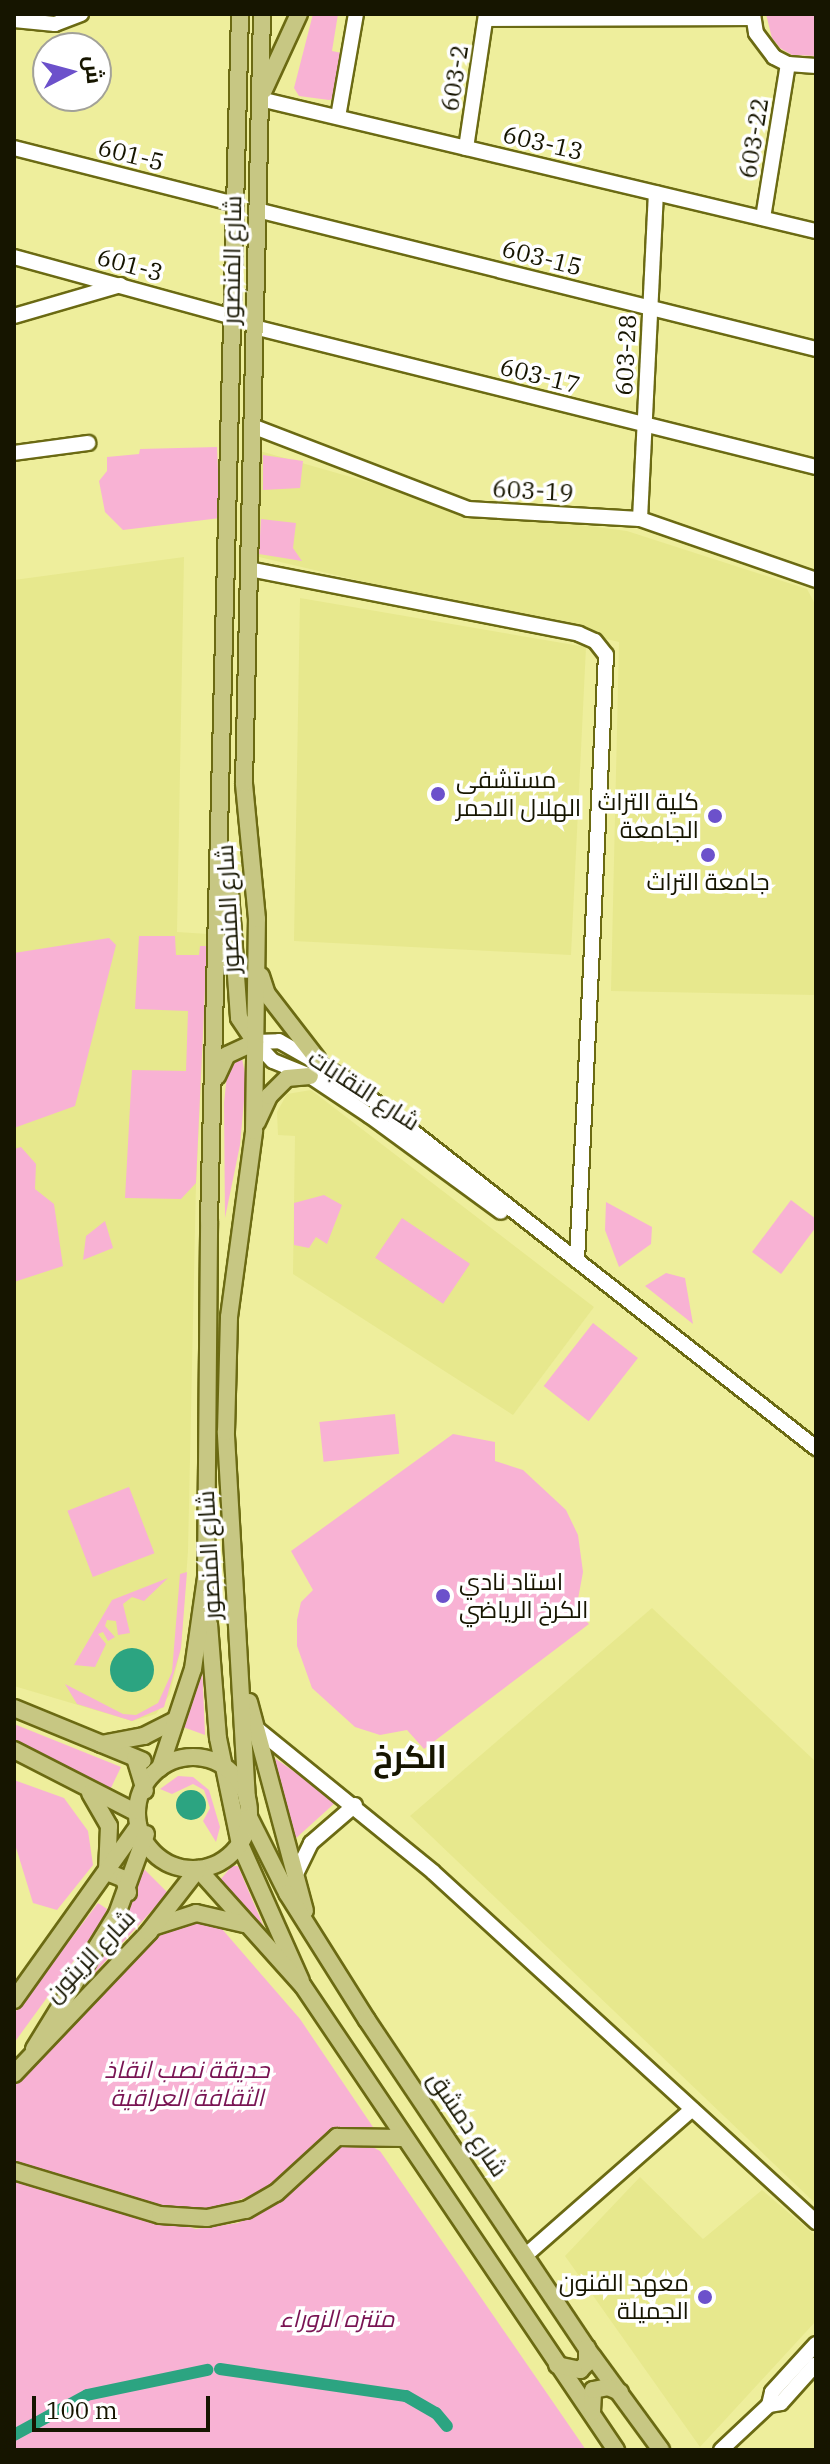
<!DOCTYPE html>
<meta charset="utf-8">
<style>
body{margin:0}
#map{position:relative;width:830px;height:2464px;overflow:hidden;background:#eeee9c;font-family:"IBM Plex Serif",Cairo,serif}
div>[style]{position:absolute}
.built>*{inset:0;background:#e7e88d}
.green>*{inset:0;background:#f8b2d4;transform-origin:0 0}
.water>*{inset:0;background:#2ca481}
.round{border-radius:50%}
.canal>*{height:12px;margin:-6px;padding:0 6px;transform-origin:6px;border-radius:6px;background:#2ca481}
.roads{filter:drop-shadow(2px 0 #6b6a13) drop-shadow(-2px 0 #6b6a13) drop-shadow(0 2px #6b6a13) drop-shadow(0 -2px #6b6a13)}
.minor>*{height:14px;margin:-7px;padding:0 7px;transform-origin:7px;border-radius:7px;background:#fff}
.major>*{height:16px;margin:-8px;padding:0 8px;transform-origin:8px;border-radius:8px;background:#c7c783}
.major>.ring{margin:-8px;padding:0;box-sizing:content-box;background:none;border:16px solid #c7c783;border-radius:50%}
.dots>*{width:22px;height:22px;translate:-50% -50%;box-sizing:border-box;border:4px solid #fff;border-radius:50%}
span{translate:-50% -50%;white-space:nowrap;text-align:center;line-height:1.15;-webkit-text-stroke:7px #fff;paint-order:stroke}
.street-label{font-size:24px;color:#161500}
.poi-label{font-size:24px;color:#161500}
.left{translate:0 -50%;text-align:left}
.right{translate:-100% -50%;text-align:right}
.park-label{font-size:24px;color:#791453;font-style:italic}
.district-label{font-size:32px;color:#161500;font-weight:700}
.frame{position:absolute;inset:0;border:16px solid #161500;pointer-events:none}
.north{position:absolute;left:32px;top:32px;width:80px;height:80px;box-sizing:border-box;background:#fff;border:2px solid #a2a199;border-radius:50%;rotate:84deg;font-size:22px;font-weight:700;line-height:32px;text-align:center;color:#161500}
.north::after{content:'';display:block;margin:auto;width:28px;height:36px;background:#6c51cb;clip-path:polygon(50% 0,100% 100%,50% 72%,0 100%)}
.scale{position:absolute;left:32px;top:2396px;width:178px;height:36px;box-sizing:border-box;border:4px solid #161500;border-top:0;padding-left:10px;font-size:24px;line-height:28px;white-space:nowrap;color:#161500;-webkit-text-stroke:6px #fff;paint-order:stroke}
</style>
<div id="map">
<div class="built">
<i style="clip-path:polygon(260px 451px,466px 510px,627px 531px,807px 589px,816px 606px,816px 995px,611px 991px,619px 642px,255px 556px)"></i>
<i style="clip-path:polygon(184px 557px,177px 932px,208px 934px,196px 1183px,188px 1551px,181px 1648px,170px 1694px,156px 1714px,132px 1721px,14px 1686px,14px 580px)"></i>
<i style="clip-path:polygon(300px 598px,586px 647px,571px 955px,294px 941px)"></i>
<i style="clip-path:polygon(311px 1090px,594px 1307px,513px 1415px,293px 1274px,295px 1136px,278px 1135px,277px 1112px,287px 1094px)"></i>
<i style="clip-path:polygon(652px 1608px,816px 1762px,816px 2204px,410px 1816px)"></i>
<i style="clip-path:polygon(640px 2177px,703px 2239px,762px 2190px,816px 2236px,816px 2321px,700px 2447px,565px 2256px)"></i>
</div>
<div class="green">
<i style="clip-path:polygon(313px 14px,338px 14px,332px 51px,342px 53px,335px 98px,329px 100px,299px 96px,294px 88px)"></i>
<i style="clip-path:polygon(766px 14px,816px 14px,816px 56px,792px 55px,780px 48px,772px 38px)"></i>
<i style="clip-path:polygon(217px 447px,220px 518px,123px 530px,105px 512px,99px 481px,107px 471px,107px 457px,139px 454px,140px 449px)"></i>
<i style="clip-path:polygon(263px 455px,303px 461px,300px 488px,263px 490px)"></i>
<i style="clip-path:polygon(261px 519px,296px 523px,293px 548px,302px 561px,259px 554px)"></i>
<i style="clip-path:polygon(139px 936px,175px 936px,176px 955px,199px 955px,200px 946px,207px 946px,196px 1183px,181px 1199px,125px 1198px,132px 1070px,186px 1071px,188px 1011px,135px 1009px)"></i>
<i style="clip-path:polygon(109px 938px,116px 945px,75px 1106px,14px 1128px,14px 953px)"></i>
<i style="clip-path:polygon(241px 1054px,246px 1078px,240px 1145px,225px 1218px,224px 1103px,227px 1075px)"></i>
<i style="clip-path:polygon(21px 1147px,36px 1164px,35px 1189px,54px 1204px,63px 1266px,14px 1282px,14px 1149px)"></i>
<i style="clip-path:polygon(324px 1195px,342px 1205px,327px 1244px,316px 1237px,309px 1248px,294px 1245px,294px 1203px)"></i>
<i style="clip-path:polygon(791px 1200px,816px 1219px,816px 1227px,781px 1274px,752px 1252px)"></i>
<i style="clip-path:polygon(606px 1202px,652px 1227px,651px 1244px,619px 1267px,605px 1230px)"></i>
<i style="left:402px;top:1218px;width:82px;height:48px;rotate:34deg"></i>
<i style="clip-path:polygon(105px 1221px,113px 1248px,83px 1260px,86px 1236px)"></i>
<i style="clip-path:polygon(666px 1273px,685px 1278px,693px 1324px,645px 1286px)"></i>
<i style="left:593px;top:1323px;width:57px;height:80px;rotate:38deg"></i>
<i style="left:395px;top:1414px;width:40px;height:76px;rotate:84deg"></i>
<i style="clip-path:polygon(453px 1434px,495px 1442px,495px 1461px,523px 1470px,566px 1510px,578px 1535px,583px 1572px,576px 1610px,589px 1624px,424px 1749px,407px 1730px,380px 1735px,355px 1727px,312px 1688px,297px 1646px,297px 1620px,301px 1602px,313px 1590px,291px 1551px)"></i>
<i style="left:129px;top:1487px;width:71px;height:66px;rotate:69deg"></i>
<i style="clip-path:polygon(187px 1572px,181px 1648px,164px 1707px,132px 1721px,77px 1704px,65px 1684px,123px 1714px,136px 1715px,158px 1703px,172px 1672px,180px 1574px)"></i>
<i style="clip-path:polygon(168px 1578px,144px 1601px,132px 1597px,123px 1604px,130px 1633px,118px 1635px,116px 1621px,107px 1620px,105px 1626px,115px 1637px,108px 1641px,103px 1632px,98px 1634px,106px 1644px,95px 1667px,74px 1665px,112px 1600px)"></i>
<i style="clip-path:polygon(201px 1664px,202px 1664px,205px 1735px,183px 1727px)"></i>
<i style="clip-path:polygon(14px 1724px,121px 1767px,109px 1792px,14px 1742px)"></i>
<i style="clip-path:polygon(273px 1757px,337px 1801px,294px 1840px)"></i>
<i style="clip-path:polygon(178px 1776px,193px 1777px,209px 1790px,220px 1827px,216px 1842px,203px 1821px,210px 1808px,204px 1790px,193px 1784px,172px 1794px,160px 1789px)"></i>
<i style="clip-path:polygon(14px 1780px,64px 1798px,88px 1831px,93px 1865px,57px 1910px,33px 1903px,14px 1841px)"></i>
<i style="clip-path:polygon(232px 1866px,238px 1866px,269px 1939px,220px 1880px)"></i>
<i style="clip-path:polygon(144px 1869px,168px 1893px,82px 1987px,126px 1913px)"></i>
<i style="clip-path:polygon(98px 1903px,107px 1909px,102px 1922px,14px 2043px,14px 2014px)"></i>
<i style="clip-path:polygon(182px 1920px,216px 1922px,300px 2019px,373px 2127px,329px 2133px,265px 2191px,206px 2211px,146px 2206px,78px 2180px,14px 2166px,14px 2086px,112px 1978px,165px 1928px)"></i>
<i style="clip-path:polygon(363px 2142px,380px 2151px,586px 2450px,14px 2450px,14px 2182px,196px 2229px,238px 2223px,270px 2207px,337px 2144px)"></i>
</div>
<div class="water">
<i class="round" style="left:110px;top:1648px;width:44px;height:44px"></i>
<i class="round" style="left:176px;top:1790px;width:30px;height:30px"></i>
</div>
<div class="canal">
<i style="left:220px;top:2369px;width:188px;rotate:8.3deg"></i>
<i style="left:406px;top:2396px;width:34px;rotate:30deg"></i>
<i style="left:436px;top:2413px;width:17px;rotate:50deg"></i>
<i style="left:14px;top:2435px;width:83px;rotate:-28.7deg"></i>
<i style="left:87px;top:2395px;width:123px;rotate:-11.8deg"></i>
</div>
<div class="roads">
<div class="minor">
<i style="left:753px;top:14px;width:19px;rotate:81deg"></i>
<i style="left:756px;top:33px;width:30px;rotate:53deg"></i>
<i style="left:774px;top:57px;width:16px;rotate:27deg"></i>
<i style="left:788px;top:64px;width:28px;rotate:4deg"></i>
<i style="left:486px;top:19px;width:267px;rotate:-0.2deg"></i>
<i style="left:14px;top:20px;width:41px;rotate:5.6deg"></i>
<i style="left:55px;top:24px;width:28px;rotate:-21deg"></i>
<i style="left:260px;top:99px;width:571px;rotate:13.36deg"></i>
<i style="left:338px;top:117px;width:105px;rotate:-80.1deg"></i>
<i style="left:14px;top:148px;width:229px;rotate:14.2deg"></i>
<i style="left:466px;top:148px;width:135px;rotate:-81.5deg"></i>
<i style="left:257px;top:210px;width:576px;rotate:13.96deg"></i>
<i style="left:763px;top:218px;width:156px;rotate:-80.8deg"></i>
<i style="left:14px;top:257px;width:228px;rotate:15.3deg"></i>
<i style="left:14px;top:316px;width:111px;rotate:-16.2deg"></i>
<i style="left:254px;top:327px;width:579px;rotate:13.99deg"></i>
<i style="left:252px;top:426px;width:231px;rotate:21deg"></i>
<i style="left:468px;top:509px;width:172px;rotate:3.3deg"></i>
<i style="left:640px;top:519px;width:186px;rotate:19.1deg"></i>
<i style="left:14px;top:453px;width:75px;rotate:-7.7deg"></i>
<i style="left:640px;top:519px;width:326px;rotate:-87.2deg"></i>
<i style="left:249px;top:569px;width:336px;rotate:11.1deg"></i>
<i style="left:579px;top:634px;width:17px;rotate:24deg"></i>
<i style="left:595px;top:641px;width:18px;rotate:52deg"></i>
<i style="left:606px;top:655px;width:606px;rotate:92.74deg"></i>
<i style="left:255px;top:1042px;width:24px;rotate:-2deg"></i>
<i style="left:279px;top:1041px;width:77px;rotate:29.6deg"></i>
<i style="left:346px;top:1079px;width:598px;rotate:38.14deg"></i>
<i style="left:255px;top:1042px;width:26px;rotate:47deg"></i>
<i style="left:273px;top:1061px;width:40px;rotate:22deg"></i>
<i style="left:310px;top:1076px;width:72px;rotate:33.7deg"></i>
<i style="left:370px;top:1116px;width:162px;rotate:36.2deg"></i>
<i style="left:256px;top:1728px;width:228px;rotate:39.1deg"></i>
<i style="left:433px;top:1872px;width:519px;rotate:42.42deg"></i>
<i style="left:295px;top:1876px;width:37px;rotate:-64deg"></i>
<i style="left:311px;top:1843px;width:58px;rotate:-40.8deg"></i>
<i style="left:526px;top:2255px;width:221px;rotate:-41.3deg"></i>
<i style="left:769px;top:2405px;width:13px;rotate:-77deg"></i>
<i style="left:772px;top:2392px;width:65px;rotate:-47.5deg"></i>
<i style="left:721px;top:2450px;width:66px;rotate:-43.2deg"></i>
<i style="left:769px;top:2405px;width:12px;rotate:-9deg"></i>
<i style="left:781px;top:2403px;width:52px;rotate:-48.1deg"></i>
</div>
<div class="major">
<i style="left:264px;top:90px;width:84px;rotate:-65.3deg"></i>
<i style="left:230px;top:892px;width:126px;rotate:85.9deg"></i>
<i style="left:239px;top:1018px;width:29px;rotate:56deg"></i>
<i style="left:261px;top:976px;width:19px;rotate:72deg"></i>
<i style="left:267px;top:994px;width:83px;rotate:52.3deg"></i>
<i style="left:217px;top:1076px;width:23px;rotate:-65deg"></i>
<i style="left:227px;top:1055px;width:31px;rotate:-25deg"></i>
<i style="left:257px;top:1122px;width:29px;rotate:-65deg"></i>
<i style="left:269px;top:1096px;width:25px;rotate:-45deg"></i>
<i style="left:287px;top:1078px;width:23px;rotate:-5deg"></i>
<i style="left:209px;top:1624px;width:114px;rotate:85.5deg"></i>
<i style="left:218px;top:1738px;width:108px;rotate:78.3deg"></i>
<i style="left:240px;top:1844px;width:150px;rotate:66deg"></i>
<i style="left:249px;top:1702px;width:216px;rotate:75deg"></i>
<i style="left:14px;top:1708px;width:139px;rotate:22.3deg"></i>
<i style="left:101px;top:1744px;width:44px;rotate:-10.5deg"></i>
<i style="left:144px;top:1736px;width:35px;rotate:-27deg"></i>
<i style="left:14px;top:1750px;width:138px;rotate:27.1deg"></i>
<i class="ring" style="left:137px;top:1757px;width:96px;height:96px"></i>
<i style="left:135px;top:1758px;width:34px;rotate:73deg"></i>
<i style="left:160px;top:1768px;width:104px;rotate:-71.6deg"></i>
<i style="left:193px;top:1669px;width:92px;rotate:-81.9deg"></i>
<i style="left:206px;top:1578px;width:357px;rotate:-89.5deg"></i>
<i style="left:209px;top:1221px;width:1207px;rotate:-88.53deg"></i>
<i style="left:90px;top:1793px;width:38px;rotate:60deg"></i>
<i style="left:109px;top:1826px;width:46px;rotate:92.5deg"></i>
<i style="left:107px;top:1872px;width:18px;rotate:22deg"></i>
<i style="left:124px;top:1879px;width:14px;rotate:73deg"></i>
<i style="left:247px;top:1800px;width:369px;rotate:-93.3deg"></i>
<i style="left:226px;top:1432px;width:115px;rotate:-88.5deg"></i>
<i style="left:229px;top:1317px;width:188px;rotate:-82.3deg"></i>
<i style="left:254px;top:1131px;width:212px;rotate:-89.2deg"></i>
<i style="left:257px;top:919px;width:137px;rotate:-95.5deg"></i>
<i style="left:244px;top:783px;width:769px;rotate:-88.66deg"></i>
<i style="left:249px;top:1817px;width:85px;rotate:63.4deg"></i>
<i style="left:287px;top:1893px;width:150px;rotate:57.8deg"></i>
<i style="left:367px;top:2020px;width:406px;rotate:56.2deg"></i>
<i style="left:593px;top:2357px;width:115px;rotate:53.8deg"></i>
<i style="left:198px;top:1869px;width:157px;rotate:48.1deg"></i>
<i style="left:303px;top:1986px;width:560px;rotate:56deg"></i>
<i style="left:156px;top:1926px;width:42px;rotate:-18deg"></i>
<i style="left:196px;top:1913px;width:49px;rotate:12.9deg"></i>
<i style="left:14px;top:2000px;width:214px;rotate:-54.5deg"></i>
<i style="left:34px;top:2049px;width:158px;rotate:-58.4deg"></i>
<i style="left:117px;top:1914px;width:85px;rotate:-70.1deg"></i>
<i style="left:14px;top:2074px;width:196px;rotate:-46.4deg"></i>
<i style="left:149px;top:1932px;width:80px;rotate:-52.1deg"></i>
<i style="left:14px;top:2171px;width:152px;rotate:16.8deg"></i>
<i style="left:160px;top:2215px;width:47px;rotate:3.7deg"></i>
<i style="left:207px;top:2218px;width:40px;rotate:-12deg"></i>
<i style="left:246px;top:2210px;width:34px;rotate:-30deg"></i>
<i style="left:276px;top:2193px;width:83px;rotate:-42.6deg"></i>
<i style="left:337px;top:2137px;width:65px;rotate:0.9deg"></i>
<i style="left:557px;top:2365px;width:24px;rotate:12deg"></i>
<i style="left:580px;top:2370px;width:10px;rotate:-45deg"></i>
<i style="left:587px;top:2363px;width:15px;rotate:-90deg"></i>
<i style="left:592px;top:2412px;width:22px;rotate:-87deg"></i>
<i style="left:593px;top:2390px;width:15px;rotate:-11deg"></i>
<i style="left:608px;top:2387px;width:13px;rotate:23deg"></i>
</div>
</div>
<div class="dots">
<i style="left:438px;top:794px;background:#6c51cb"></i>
<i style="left:715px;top:816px;background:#6c51cb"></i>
<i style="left:708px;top:855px;background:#6c51cb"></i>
<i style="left:443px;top:1596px;background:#6c51cb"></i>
<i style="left:705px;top:2297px;background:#6c51cb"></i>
</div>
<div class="street-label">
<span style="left:455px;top:78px;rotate:-81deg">603-2</span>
<span style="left:754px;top:138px;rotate:-81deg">603-22</span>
<span style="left:543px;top:143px;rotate:13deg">603-13</span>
<span style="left:131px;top:155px;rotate:14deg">601-5</span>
<span style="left:542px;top:258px;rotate:14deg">603-15</span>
<span style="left:232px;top:260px;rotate:-89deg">شارع المنصور</span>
<span style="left:130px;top:265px;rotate:15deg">601-3</span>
<span style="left:626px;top:355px;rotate:-87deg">603-28</span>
<span style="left:540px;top:376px;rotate:14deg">603-17</span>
<span style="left:533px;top:491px;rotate:3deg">603-19</span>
<span style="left:228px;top:909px;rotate:-93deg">شارع المنصور</span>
<span style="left:364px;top:1090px;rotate:33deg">شارع النقابات</span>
<span style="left:209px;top:1555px;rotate:-93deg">شارع المنصور</span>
<span style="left:90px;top:1956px;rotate:-46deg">شارع الزيتون</span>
<span style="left:468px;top:2124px;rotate:56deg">شارع دمشق</span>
</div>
<div class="poi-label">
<span class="left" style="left:456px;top:794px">مستشفى<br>الهلال الاحمر</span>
<span class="right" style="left:699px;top:816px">كلية التراث<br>الجامعة</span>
<span style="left:708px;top:882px">جامعة التراث</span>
<span class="left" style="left:459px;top:1596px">استاد نادي<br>الكرخ الرياضي</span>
<span class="right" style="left:689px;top:2297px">معهد الفنون<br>الجميلة</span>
</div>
<div class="park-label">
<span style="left:187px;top:2084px">حديقة نصب انقاذ<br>الثقافة العراقية</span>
<span style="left:337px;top:2319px">متنزه الزوراء</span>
</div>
<div class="district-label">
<span style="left:410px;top:1756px">الكرخ</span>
</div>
<div class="frame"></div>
<div class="north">ش</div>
<div class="scale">100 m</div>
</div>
